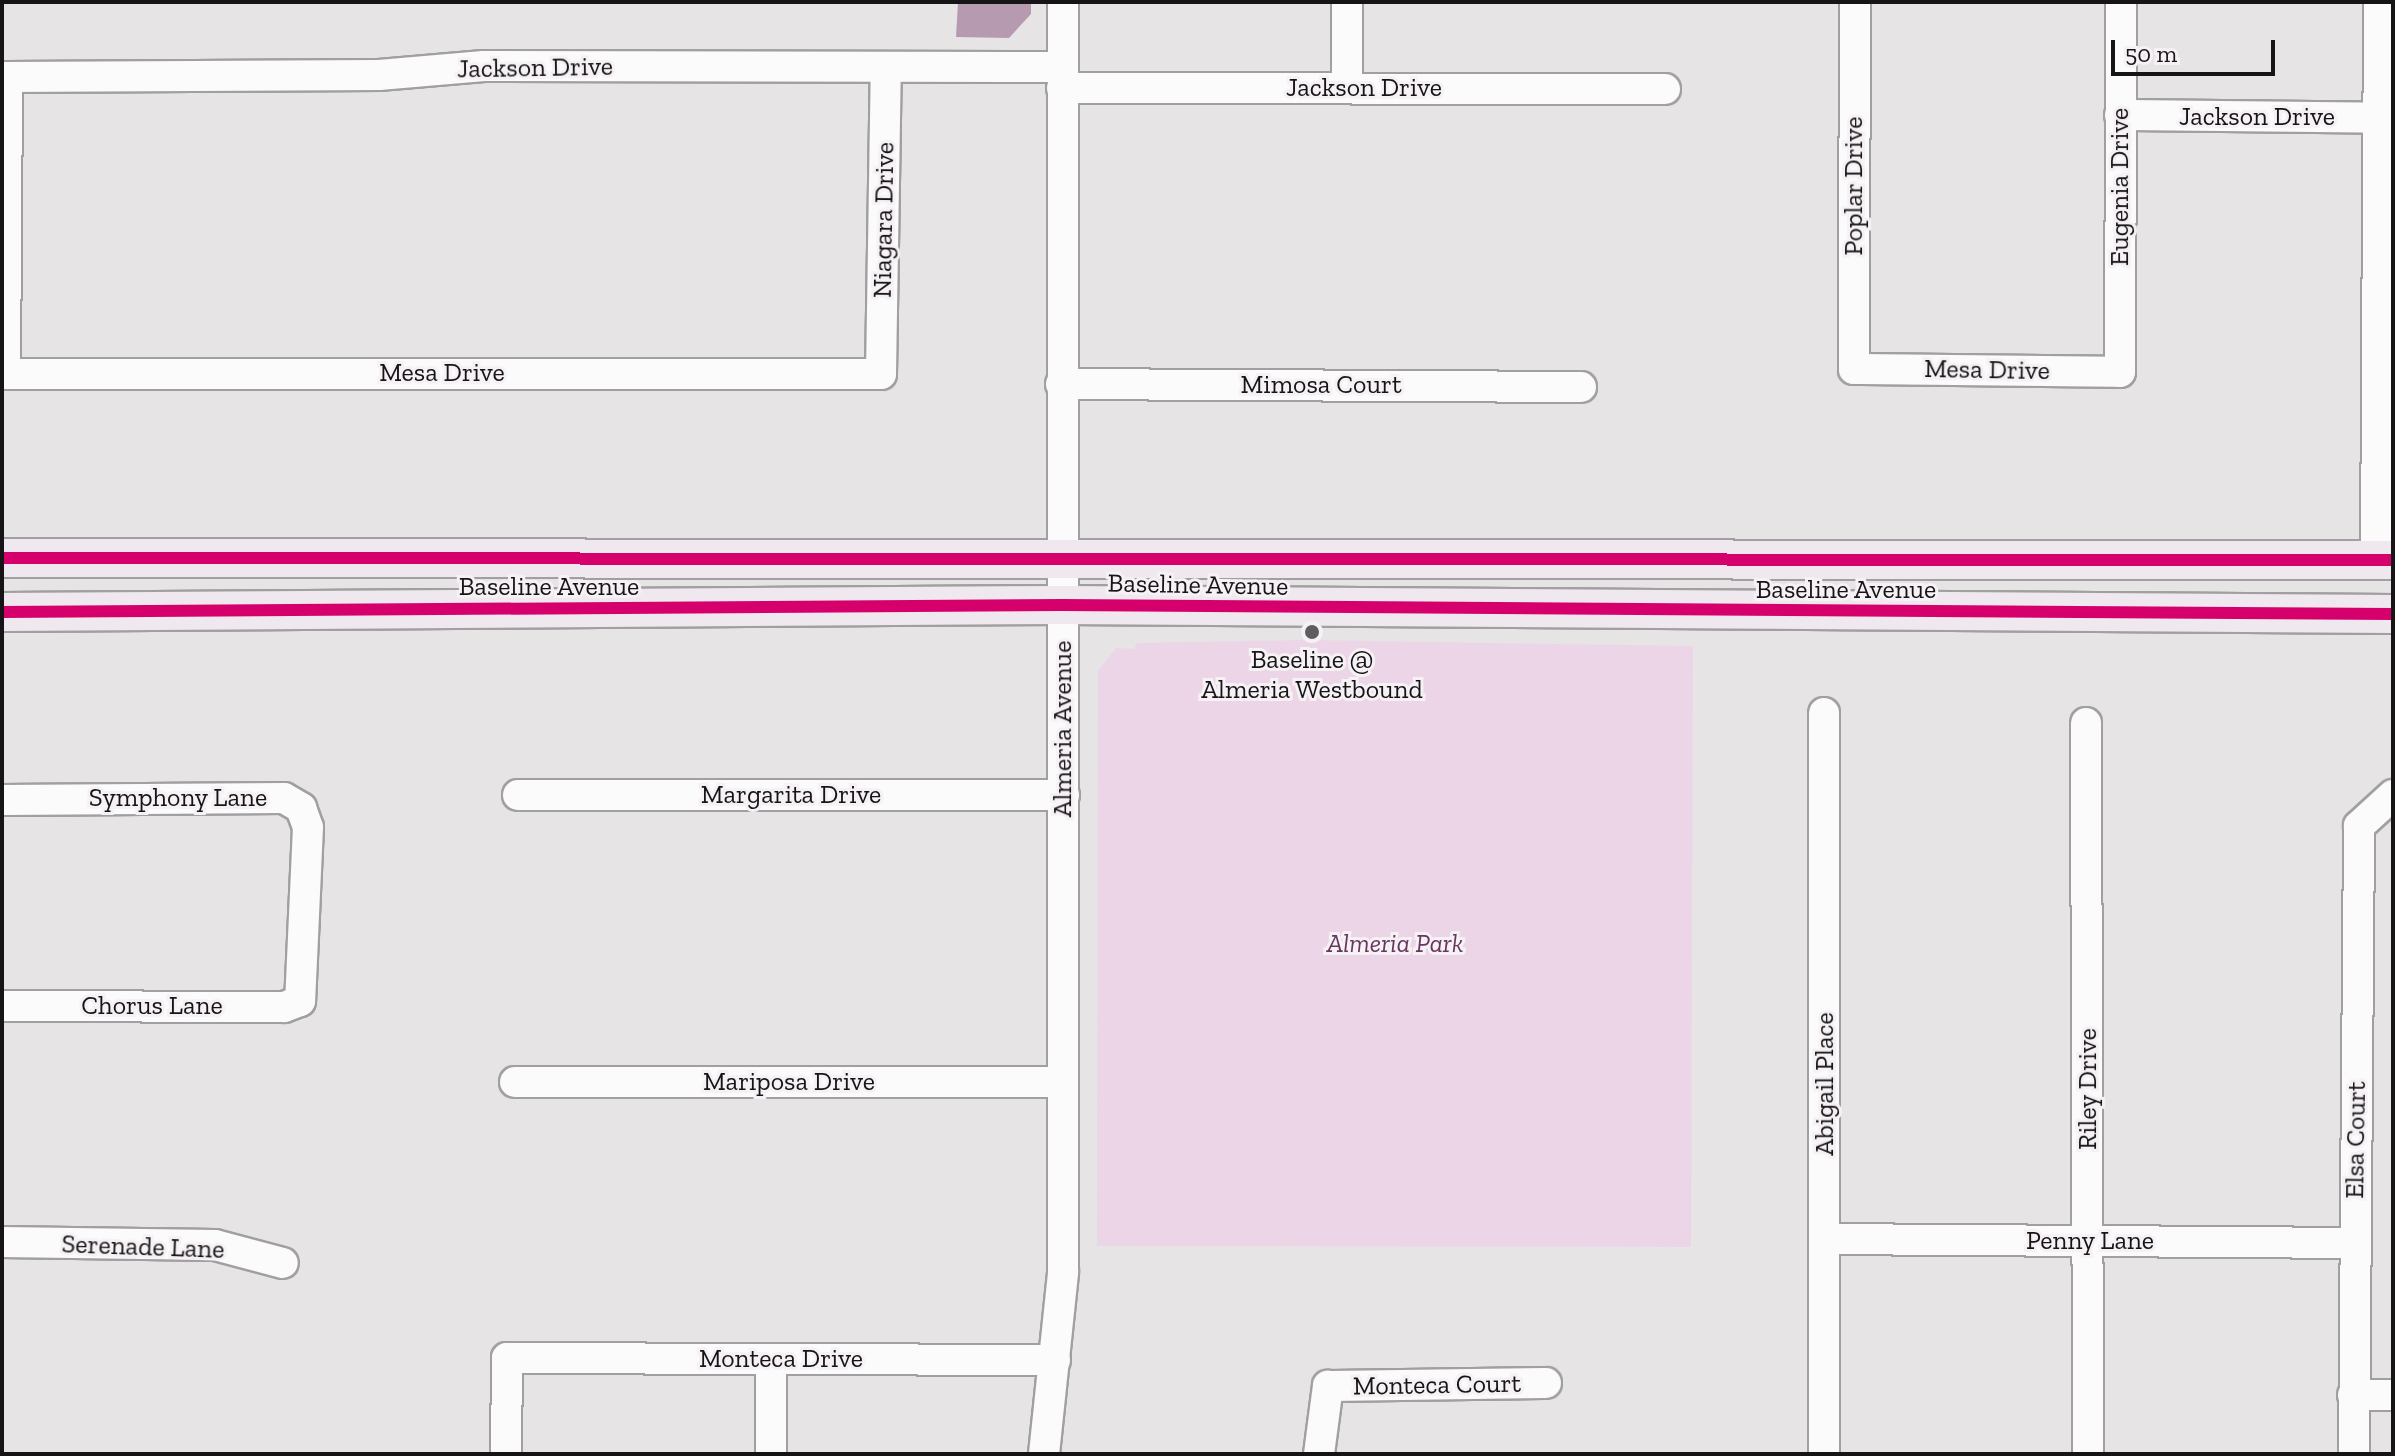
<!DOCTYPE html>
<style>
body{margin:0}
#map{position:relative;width:2395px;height:1456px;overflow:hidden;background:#e7e4e6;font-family:"Zilla Slab",serif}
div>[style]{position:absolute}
.green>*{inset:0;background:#ecd5e7}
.water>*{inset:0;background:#b69aaf}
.roads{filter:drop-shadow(2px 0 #a29fa1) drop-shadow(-2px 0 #a29fa1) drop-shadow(0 2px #a29fa1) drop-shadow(0 -2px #a29fa1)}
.minor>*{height:30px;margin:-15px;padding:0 15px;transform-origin:15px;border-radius:15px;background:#fbfbfb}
.major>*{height:38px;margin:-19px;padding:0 19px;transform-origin:19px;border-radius:19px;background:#efe8ee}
.cycleway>*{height:12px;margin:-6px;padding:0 6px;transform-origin:6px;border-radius:6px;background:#d6006c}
.dots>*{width:22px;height:22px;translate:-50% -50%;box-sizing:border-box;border:4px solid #f5f1f4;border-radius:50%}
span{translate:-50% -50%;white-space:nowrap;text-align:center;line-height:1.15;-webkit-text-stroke:6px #f5f1f4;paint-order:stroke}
.street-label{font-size:26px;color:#161416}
.poi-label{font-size:26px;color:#161416}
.park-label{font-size:26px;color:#693660;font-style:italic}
.frame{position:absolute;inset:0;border:4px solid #161416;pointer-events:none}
.scale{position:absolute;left:2111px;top:40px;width:164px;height:36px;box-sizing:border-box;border:4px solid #161416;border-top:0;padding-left:10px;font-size:24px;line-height:28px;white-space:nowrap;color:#161416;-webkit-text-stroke:6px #f5f1f4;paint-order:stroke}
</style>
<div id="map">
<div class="green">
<i style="clip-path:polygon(1306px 640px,1693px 646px,1691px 1247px,1097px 1246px,1098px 671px,1116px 648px,1134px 649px,1137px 643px)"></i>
</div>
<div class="water">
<i style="clip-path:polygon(958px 2px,1031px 2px,1031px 14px,1009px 38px,956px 37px)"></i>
</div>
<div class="roads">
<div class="minor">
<i style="left:1855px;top:2px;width:367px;rotate:90.2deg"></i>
<i style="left:1854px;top:369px;width:266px;rotate:0.6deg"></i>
<i style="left:2120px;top:372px;width:370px;rotate:-89.8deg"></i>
<i style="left:1062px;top:88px;width:603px;rotate:0.1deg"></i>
<i style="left:1347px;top:88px;width:86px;rotate:-90deg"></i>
<i style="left:2120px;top:115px;width:273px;rotate:0.6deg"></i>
<i style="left:5px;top:373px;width:296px;rotate:-89.6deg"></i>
<i style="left:7px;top:77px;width:372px;rotate:-0.3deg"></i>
<i style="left:379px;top:75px;width:105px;rotate:-4.9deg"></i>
<i style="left:484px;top:66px;width:579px;rotate:0.1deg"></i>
<i style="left:2px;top:374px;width:879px"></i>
<i style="left:881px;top:374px;width:307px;rotate:-89.1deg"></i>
<i style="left:1061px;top:384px;width:520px;rotate:0.33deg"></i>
<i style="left:2376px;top:560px;width:558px;rotate:-89.69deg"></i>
<i style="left:1824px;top:713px;width:741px;rotate:90deg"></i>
<i style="left:2086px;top:723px;width:731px;rotate:89.84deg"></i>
<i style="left:518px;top:795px;width:546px"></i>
<i style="left:2px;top:800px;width:282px;rotate:-0.4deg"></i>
<i style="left:284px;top:798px;width:20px;rotate:30deg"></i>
<i style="left:301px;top:808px;width:20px;rotate:70deg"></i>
<i style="left:308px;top:827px;width:174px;rotate:92.6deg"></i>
<i style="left:300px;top:1001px;width:17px;rotate:159deg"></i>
<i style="left:284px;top:1007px;width:282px;rotate:-179.8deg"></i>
<i style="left:515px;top:1082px;width:548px"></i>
<i style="left:1825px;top:1239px;width:530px;rotate:0.43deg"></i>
<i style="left:2px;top:1242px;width:213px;rotate:0.8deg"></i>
<i style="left:215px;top:1245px;width:70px;rotate:14.8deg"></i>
<i style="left:2353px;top:1395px;width:40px"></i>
<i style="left:506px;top:1454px;width:96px;rotate:-89.4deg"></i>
<i style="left:507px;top:1358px;width:548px;rotate:0.21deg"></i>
<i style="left:771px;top:1454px;width:95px;rotate:-90deg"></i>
<i style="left:1044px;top:1454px;width:183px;rotate:-84deg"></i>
<i style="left:1063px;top:1272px;width:1270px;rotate:-90deg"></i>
<i style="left:1319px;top:1454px;width:69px;rotate:-82.5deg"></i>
<i style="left:1328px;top:1386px;width:218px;rotate:-0.8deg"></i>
<i style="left:2354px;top:1454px;width:628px;rotate:-89.54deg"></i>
<i style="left:2359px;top:826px;width:46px;rotate:-42.4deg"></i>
</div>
<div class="major">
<i style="left:2px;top:558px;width:2391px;rotate:0.05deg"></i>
<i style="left:2px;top:612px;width:1060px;rotate:-0.38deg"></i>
<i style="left:1062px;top:605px;width:1331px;rotate:0.39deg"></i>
</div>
</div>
<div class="cycleway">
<i style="left:2px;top:558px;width:2391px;rotate:0.05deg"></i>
<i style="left:2px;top:612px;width:1060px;rotate:-0.38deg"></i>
<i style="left:1062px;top:605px;width:1331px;rotate:0.39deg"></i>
</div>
<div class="dots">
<i style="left:1312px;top:632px;background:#5f5d5f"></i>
</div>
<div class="street-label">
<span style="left:535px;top:68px;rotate:-1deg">Jackson Drive</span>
<span style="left:1364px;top:88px">Jackson Drive</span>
<span style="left:2257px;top:117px">Jackson Drive</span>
<span style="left:1854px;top:186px;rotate:-90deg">Poplar Drive</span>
<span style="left:2120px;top:187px;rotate:-90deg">Eugenia Drive</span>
<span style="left:884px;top:220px;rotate:-89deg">Niagara Drive</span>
<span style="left:1987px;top:370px;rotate:1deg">Mesa Drive</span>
<span style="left:442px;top:373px">Mesa Drive</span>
<span style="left:1321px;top:385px">Mimosa Court</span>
<span style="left:1198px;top:585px;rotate:1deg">Baseline Avenue</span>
<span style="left:549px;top:587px">Baseline Avenue</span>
<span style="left:1846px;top:590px">Baseline Avenue</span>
<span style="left:1063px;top:729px;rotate:-90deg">Almeria Avenue</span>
<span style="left:791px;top:795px">Margarita Drive</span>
<span style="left:178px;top:798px">Symphony Lane</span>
<span style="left:152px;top:1006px">Chorus Lane</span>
<span style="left:789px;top:1082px">Mariposa Drive</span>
<span style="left:1825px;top:1084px;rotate:-90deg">Abigail Place</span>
<span style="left:2088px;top:1089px;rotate:-90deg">Riley Drive</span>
<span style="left:2356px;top:1140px;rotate:-89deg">Elsa Court</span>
<span style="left:2090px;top:1241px">Penny Lane</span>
<span style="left:143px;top:1247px;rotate:2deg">Serenade Lane</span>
<span style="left:781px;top:1359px">Monteca Drive</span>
<span style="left:1437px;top:1385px;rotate:-1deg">Monteca Court</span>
</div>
<div class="poi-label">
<span style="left:1312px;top:675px">Baseline @<br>Almeria Westbound</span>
</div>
<div class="park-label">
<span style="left:1395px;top:944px">Almeria Park</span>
</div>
<div class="frame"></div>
<div class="scale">50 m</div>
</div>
